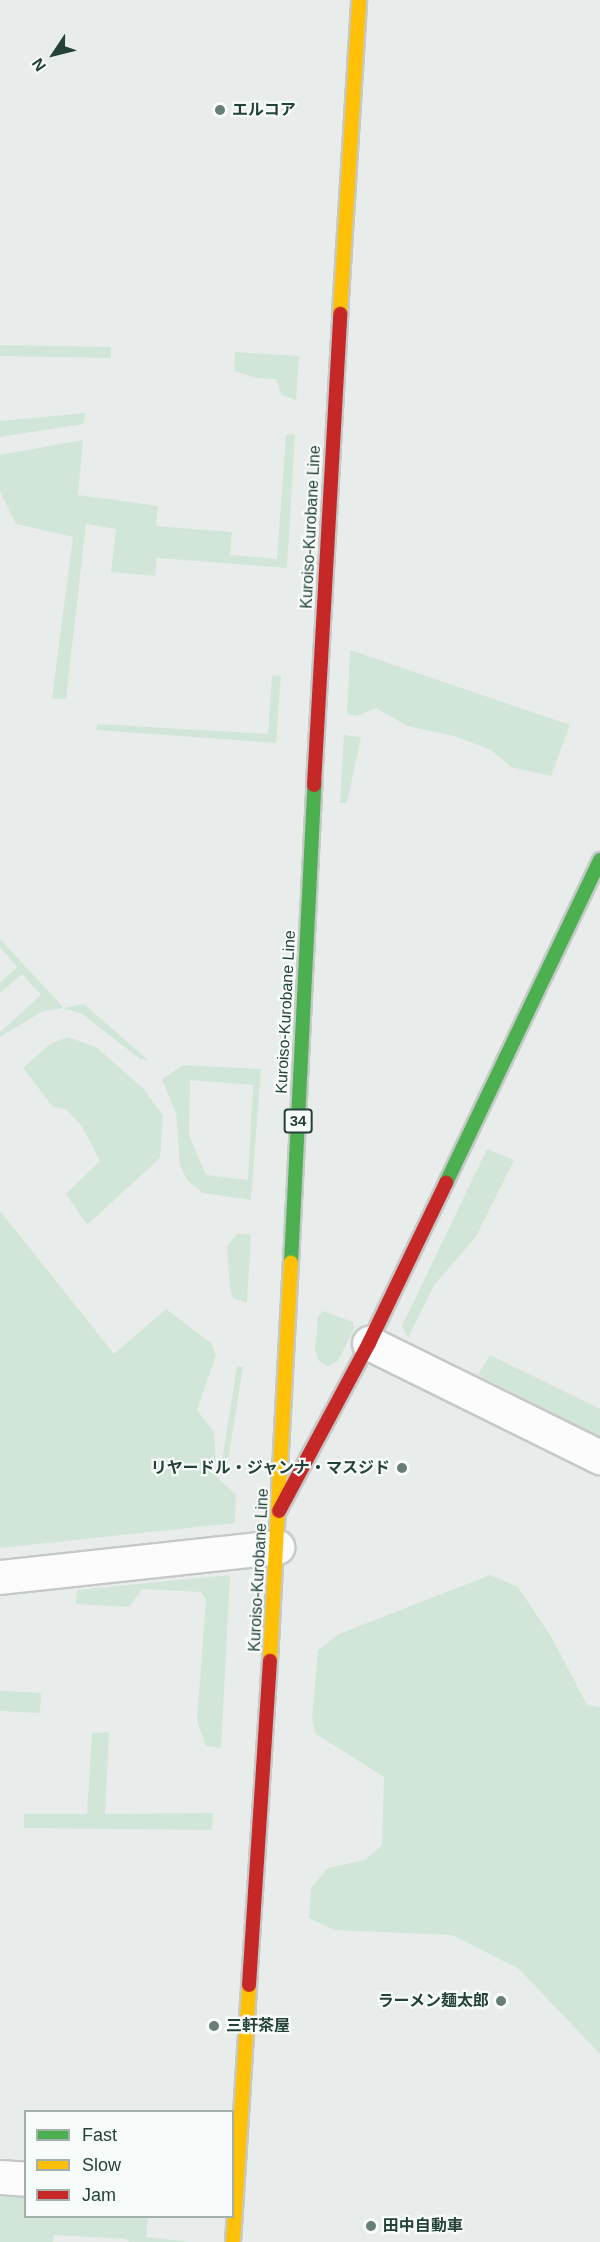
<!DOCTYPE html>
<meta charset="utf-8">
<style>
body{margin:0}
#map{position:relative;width:600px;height:2242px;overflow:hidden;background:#e8edeb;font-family:Arial,"Noto Sans JP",sans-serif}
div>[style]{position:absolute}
.green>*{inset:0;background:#d1e6d8;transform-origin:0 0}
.roads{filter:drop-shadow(2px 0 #c5cac8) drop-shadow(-2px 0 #c5cac8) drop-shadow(0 2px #c5cac8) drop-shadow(0 -2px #c5cac8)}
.street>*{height:33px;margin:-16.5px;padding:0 16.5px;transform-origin:16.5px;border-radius:16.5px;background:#fcfcfc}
.fast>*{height:14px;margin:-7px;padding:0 7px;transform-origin:7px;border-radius:7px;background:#4caf50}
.slow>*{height:14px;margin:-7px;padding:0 7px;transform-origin:7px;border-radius:7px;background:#ffc107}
.jam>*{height:14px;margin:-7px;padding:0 7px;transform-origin:7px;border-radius:7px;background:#c62828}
.dots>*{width:16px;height:16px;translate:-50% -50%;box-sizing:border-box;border:3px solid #f7fbf9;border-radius:50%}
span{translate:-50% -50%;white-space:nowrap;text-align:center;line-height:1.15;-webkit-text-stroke:4.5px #f7fbf9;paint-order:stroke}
.shield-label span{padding:2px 4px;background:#f7fbf9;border:2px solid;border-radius:4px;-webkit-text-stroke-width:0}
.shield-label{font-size:15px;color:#24423a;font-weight:700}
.poi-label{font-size:16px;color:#24423a;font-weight:700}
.left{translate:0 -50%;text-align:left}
.right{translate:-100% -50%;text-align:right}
.street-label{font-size:16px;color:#24423a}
.legend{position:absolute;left:24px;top:2110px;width:210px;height:108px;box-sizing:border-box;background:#f7fbf9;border:2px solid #a3b1ad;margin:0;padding:8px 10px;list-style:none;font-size:18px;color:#24423a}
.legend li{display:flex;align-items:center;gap:12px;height:30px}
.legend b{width:30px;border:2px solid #a3b1ad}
.north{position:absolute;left:24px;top:24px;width:60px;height:60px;-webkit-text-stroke:4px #f7fbf9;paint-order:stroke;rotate:235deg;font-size:16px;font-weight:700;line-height:24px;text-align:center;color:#24423a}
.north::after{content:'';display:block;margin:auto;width:21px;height:27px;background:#24423a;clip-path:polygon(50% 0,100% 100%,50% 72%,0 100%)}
</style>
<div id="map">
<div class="green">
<i style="left:0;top:345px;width:111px;height:11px;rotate:1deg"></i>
<i style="clip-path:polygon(235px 352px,299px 356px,296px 400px,282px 395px,276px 379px,256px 378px,234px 371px)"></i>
<i style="clip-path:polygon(86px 413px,83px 424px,0 437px,0 421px)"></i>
<i style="clip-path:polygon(295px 434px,287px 568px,157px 558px,155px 576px,111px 572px,116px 529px,86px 524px,66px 699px,52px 698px,73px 537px,16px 524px,0 491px,0 455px,83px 440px,78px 495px,158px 506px,156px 526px,232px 532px,230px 555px,277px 559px,286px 435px)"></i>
<i style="clip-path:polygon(350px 650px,570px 725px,551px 776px,511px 767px,491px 750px,454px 736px,407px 726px,376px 708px,357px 716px,347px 714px)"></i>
<i style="clip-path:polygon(281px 675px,276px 743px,96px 730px,98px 724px,268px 734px,272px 676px)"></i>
<i style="clip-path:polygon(344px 735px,361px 737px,347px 803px,340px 803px)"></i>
<i style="clip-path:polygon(0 939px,64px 1008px,84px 1004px,148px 1060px,140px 1059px,82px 1014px,64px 1008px,43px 1011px,0 1037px,0 1032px,41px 995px,22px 974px,0 993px,0 983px,17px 967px,0 947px)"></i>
<i style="clip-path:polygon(68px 1037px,96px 1047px,144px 1089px,163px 1116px,160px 1158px,87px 1225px,66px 1194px,100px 1161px,81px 1125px,66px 1109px,53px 1107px,23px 1068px,50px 1044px)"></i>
<i style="clip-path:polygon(evenodd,183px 1065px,261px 1069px,251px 1200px,203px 1193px,187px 1180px,180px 1165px,176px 1113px,162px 1079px,183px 1065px,190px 1080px,253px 1085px,248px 1180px,206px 1175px,189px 1135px,190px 1080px)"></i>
<i style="clip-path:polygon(487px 1149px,514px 1160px,475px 1238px,435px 1284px,408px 1338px,402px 1326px)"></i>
<i style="clip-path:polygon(0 1211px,114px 1354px,166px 1309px,211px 1343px,216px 1355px,197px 1410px,214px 1432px,216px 1462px,210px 1470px,236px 1495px,235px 1523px,0 1548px)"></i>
<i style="clip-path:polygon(237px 1234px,251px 1234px,247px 1303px,233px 1298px,230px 1289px,227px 1246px)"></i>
<i style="clip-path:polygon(323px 1311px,353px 1322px,354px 1329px,338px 1361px,328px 1366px,319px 1361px,315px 1350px,318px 1317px)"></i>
<i style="clip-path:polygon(490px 1355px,600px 1409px,600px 1438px,478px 1375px)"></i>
<i style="left:237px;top:1366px;width:6px;height:98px;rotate:9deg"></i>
<i style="clip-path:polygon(230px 1575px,221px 1748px,206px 1746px,197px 1721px,206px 1600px,201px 1592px,142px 1589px,129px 1607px,76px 1604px,77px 1590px)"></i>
<i style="clip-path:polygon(490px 1575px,518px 1587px,552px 1638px,587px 1705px,600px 1707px,600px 2054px,519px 1969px,452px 1935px,334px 1930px,309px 1918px,311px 1888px,328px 1868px,365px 1860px,382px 1845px,384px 1777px,316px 1734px,312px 1719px,318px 1650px,339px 1634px)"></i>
<i style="left:41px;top:1693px;width:20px;height:41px;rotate:93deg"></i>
<i style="clip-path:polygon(109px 1732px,105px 1814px,213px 1813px,212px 1830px,24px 1828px,24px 1814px,87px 1814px,92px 1733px)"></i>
<i style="clip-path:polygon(0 2195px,25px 2197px,26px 2216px,148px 2217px,146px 2237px,191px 2242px,129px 2242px,126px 2239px,54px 2235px,53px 2242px,0 2242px)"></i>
</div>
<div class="roads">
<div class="street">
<i style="left:369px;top:1343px;width:258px;rotate:26.3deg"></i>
<i style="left:0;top:1577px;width:279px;rotate:-6.2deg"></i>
<i style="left:0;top:2177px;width:26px;rotate:4deg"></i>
</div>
<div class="fast">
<i style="left:446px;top:1183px;width:358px;rotate:-64.5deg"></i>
<i style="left:291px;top:1263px;width:479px;rotate:-87.2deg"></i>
</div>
<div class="slow">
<i style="left:340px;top:314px;width:315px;rotate:-86.5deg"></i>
<i style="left:270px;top:1661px;width:399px;rotate:-87deg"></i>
<i style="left:233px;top:2242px;width:257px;rotate:-86.4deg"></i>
</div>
<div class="jam">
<i style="left:314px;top:785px;width:472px;rotate:-86.8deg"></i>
<i style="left:279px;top:1511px;width:191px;rotate:-61.8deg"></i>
<i style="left:369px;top:1343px;width:178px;rotate:-64.3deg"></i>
<i style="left:249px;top:1985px;width:325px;rotate:-86.3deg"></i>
</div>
</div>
<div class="dots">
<i style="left:220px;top:110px;background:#697e78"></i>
<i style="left:402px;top:1468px;background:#697e78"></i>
<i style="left:501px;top:2001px;background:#697e78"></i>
<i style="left:214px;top:2026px;background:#697e78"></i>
<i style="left:371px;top:2226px;background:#697e78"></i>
</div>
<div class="shield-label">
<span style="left:298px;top:1121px">34</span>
</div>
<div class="poi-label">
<span class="left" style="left:232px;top:110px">エルコア</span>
<span class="right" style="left:390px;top:1468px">リヤードル・ジャンナ・マスジド</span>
<span class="right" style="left:489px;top:2001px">ラーメン麺太郎</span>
<span class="left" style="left:226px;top:2026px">三軒茶屋</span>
<span class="left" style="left:383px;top:2226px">田中自動車</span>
</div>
<div class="street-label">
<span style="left:311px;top:527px;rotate:-87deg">Kuroiso-Kurobane Line</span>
<span style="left:286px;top:1012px;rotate:-87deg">Kuroiso-Kurobane Line</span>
<span style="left:259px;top:1570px;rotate:-87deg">Kuroiso-Kurobane Line</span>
</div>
<ul class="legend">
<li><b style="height:8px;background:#4caf50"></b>Fast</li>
<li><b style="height:8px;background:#ffc107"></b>Slow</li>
<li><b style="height:8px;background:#c62828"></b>Jam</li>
</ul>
<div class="north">N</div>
</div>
